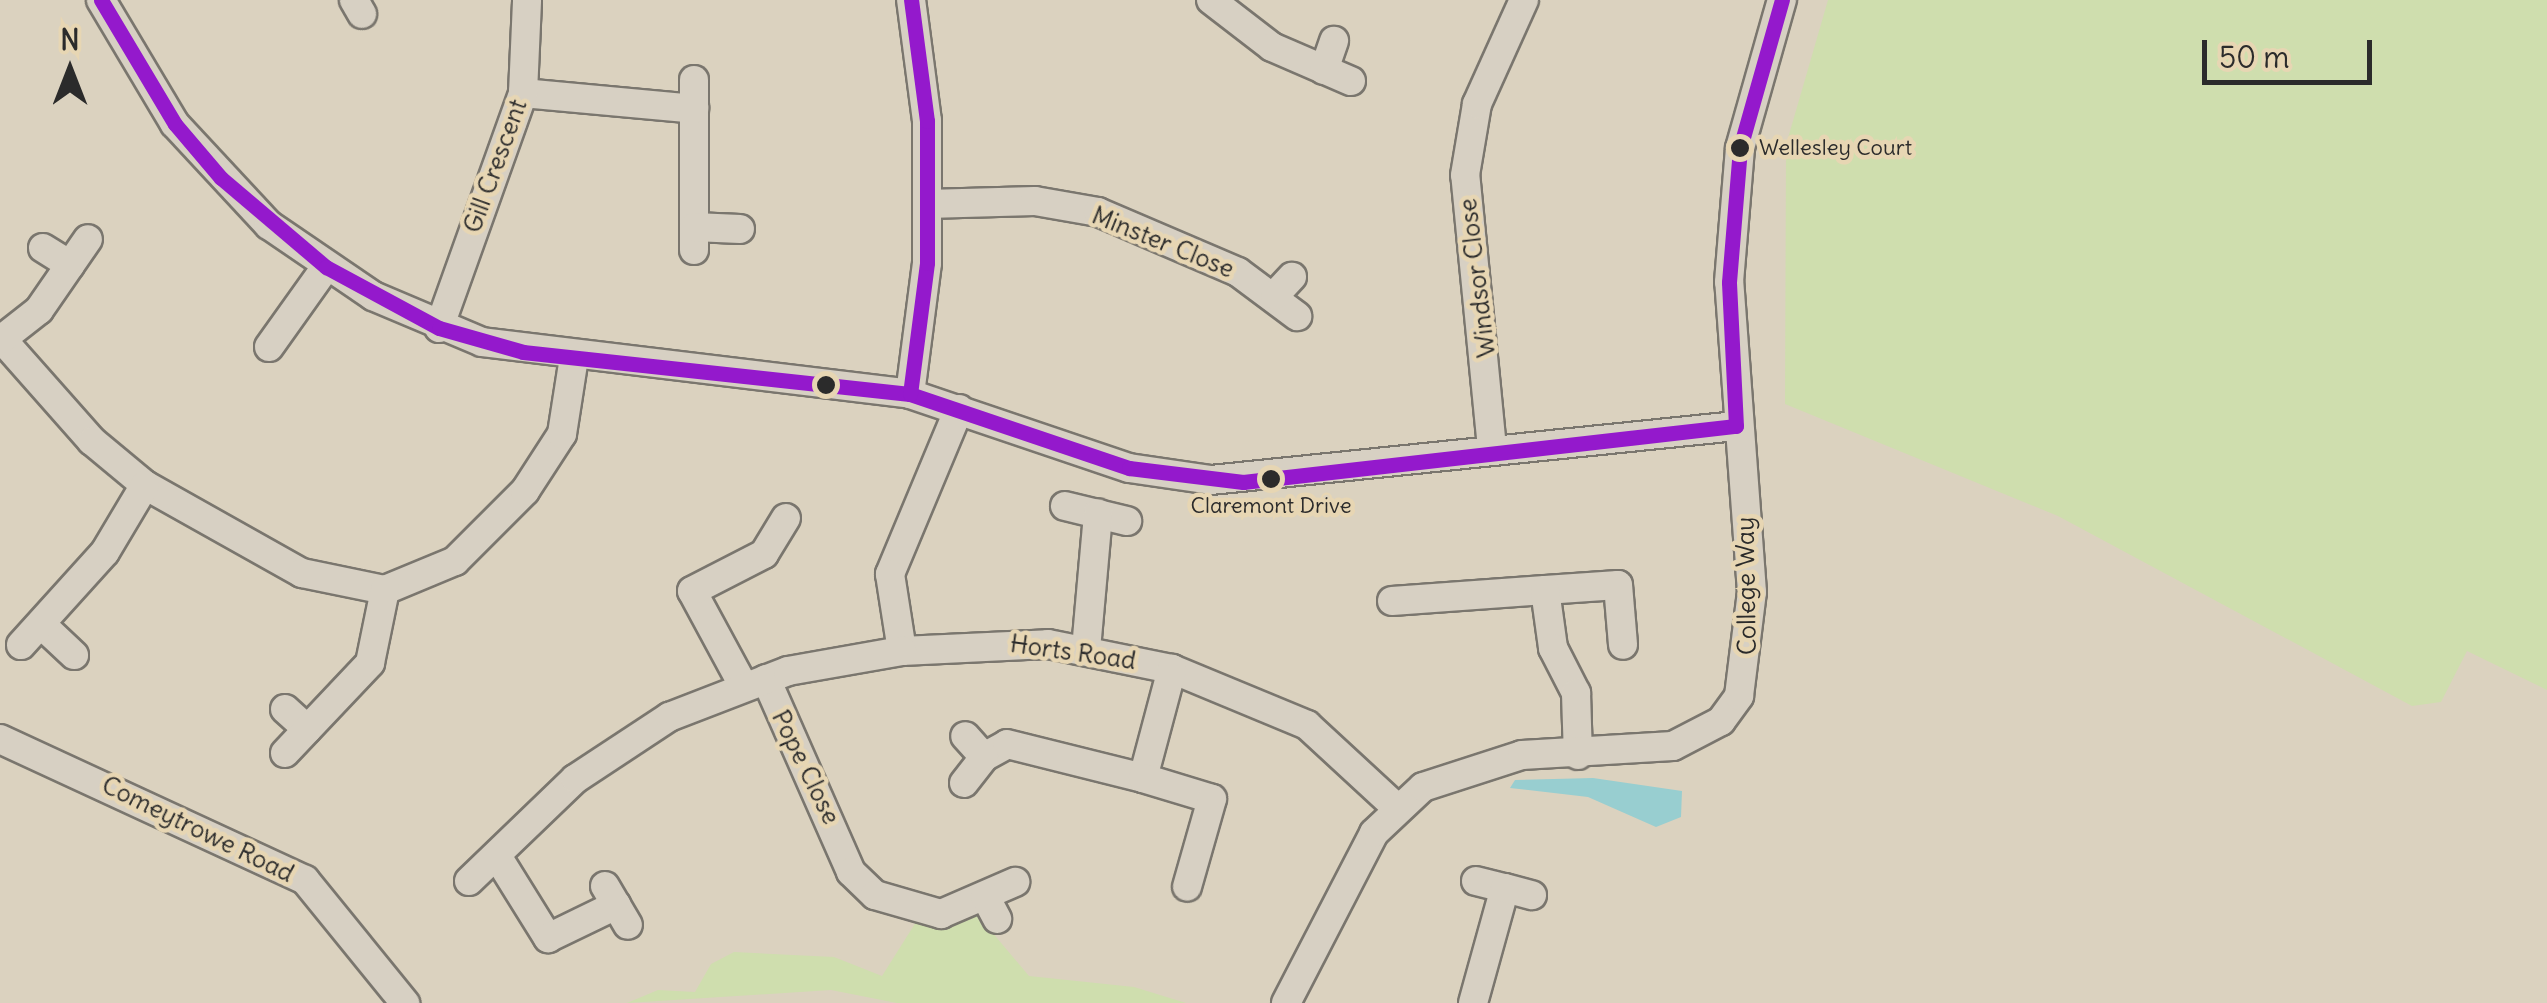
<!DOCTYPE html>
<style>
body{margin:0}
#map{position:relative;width:2547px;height:1003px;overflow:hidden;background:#dbd2bf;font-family:Delius,sans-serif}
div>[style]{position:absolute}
.green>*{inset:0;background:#cfdeae}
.water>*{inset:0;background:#98ced0}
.roads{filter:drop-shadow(2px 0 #7a766e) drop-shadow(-2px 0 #7a766e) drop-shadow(0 2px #7a766e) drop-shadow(0 -2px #7a766e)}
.minor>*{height:28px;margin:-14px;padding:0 14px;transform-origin:14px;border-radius:14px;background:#d7d0c3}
.bus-1>*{height:15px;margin:-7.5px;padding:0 7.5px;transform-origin:7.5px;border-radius:7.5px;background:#9419cc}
.dots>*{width:28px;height:28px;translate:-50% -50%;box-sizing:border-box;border:5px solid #e7d6b3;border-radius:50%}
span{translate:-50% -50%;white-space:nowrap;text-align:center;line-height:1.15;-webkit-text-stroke:9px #e7d6b3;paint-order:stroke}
.bus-label{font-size:22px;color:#2b2b2b}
.left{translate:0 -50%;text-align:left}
.street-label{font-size:25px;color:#2b2b2b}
.north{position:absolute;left:20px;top:20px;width:100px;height:100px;-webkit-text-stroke:8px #e7d6b3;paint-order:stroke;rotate:0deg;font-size:28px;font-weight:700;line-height:40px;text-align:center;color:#2b2b2b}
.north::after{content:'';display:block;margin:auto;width:35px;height:45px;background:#2b2b2b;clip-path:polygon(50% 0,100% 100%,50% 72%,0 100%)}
.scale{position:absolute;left:2202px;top:40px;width:170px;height:45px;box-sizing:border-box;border:5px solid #2b2b2b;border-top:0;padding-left:12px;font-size:30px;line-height:35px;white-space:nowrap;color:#2b2b2b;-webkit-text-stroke:8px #e7d6b3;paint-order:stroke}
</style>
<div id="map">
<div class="green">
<i style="clip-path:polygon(1828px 0,2547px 0,2547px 690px,2467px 651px,2441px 702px,2412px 706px,2058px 516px,1785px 404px,1786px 145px)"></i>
<i style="clip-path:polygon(975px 912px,1029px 976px,1134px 987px,1186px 1003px,897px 1003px,831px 990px,627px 1003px,658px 990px,695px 992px,711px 964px,734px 952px,834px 957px,882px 976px,916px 922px)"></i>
</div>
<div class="water">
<i style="clip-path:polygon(1593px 778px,1682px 791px,1681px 817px,1656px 827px,1588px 797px,1510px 788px,1515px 780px)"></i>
</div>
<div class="roads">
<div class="minor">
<i style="left:101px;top:0;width:144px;rotate:59.2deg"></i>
<i style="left:175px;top:124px;width:138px;rotate:47.1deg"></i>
<i style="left:269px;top:225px;width:126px;rotate:34.3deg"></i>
<i style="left:373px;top:296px;width:118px;rotate:22.9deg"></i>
<i style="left:482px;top:342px;width:431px;rotate:6.9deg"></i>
<i style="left:910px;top:394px;width:231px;rotate:18.7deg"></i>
<i style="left:1129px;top:468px;width:83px;rotate:8.3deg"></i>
<i style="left:1211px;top:480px;width:528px;rotate:-5.87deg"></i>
<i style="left:354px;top:0;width:16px;rotate:60deg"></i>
<i style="left:1211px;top:0;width:77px;rotate:37.6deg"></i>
<i style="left:1272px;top:47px;width:86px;rotate:23.3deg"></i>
<i style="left:1324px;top:70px;width:31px;rotate:-71deg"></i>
<i style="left:523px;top:93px;width:172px;rotate:5.3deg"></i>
<i style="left:694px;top:109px;width:141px;rotate:90deg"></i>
<i style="left:694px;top:109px;width:29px;rotate:-90deg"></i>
<i style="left:927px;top:204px;width:108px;rotate:-1.6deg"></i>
<i style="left:1035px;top:201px;width:64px;rotate:9.9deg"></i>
<i style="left:1098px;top:212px;width:152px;rotate:23.2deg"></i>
<i style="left:1238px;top:272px;width:74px;rotate:36.7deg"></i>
<i style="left:694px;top:227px;width:46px;rotate:2.5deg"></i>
<i style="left:43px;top:248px;width:32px;rotate:32deg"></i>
<i style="left:1275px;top:295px;width:25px;rotate:-47deg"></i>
<i style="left:439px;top:328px;width:250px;rotate:-70.3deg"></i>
<i style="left:523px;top:93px;width:93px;rotate:-87.5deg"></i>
<i style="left:0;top:337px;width:139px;rotate:48.5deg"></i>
<i style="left:92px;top:441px;width:69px;rotate:39.7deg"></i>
<i style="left:145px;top:485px;width:180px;rotate:29.3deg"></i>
<i style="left:302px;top:573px;width:85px;rotate:11.6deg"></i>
<i style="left:385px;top:590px;width:76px;rotate:-22.5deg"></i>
<i style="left:455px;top:561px;width:99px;rotate:-45deg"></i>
<i style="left:525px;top:491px;width:68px;rotate:-57deg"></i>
<i style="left:562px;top:434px;width:78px;rotate:-81.1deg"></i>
<i style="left:2px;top:339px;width:47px;rotate:-38.1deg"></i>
<i style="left:39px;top:310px;width:86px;rotate:-55.4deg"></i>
<i style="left:269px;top:347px;width:98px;rotate:-54.5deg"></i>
<i style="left:910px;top:394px;width:132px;rotate:-82.6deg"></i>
<i style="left:927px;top:263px;width:142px;rotate:-90deg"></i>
<i style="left:927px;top:121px;width:122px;rotate:-97.5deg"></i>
<i style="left:959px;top:409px;width:179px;rotate:112.7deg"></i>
<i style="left:890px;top:574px;width:78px;rotate:81.1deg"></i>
<i style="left:902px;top:651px;width:146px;rotate:-2.7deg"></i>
<i style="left:1048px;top:644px;width:126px;rotate:11.4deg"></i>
<i style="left:1172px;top:669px;width:146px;rotate:22.5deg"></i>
<i style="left:1307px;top:725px;width:122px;rotate:42.7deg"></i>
<i style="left:1492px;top:448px;width:274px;rotate:-95.6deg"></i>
<i style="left:1465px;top:175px;width:72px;rotate:-80.4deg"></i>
<i style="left:1477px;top:104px;width:114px;rotate:-65.7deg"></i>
<i style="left:1065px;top:506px;width:64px;rotate:13.6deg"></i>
<i style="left:1545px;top:590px;width:73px;rotate:-3.9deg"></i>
<i style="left:1618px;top:585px;width:60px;rotate:85.2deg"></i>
<i style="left:1392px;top:601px;width:153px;rotate:-4.1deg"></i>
<i style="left:1545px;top:590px;width:59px;rotate:82.1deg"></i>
<i style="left:1553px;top:648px;width:51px;rotate:62.9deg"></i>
<i style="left:1576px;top:693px;width:62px;rotate:88.2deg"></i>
<i style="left:42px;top:625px;width:44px;rotate:43.2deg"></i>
<i style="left:21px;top:645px;width:125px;rotate:-47.9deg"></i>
<i style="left:105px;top:552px;width:78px;rotate:-59.2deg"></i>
<i style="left:1086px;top:649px;width:136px;rotate:-84.9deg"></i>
<i style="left:766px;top:679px;width:211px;rotate:66.2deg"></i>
<i style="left:851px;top:872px;width:33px;rotate:44deg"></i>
<i style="left:875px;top:895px;width:69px;rotate:16.1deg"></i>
<i style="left:941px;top:914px;width:81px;rotate:-23.4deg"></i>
<i style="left:744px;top:687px;width:109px;rotate:-118.4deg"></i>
<i style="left:692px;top:591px;width:81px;rotate:-27.2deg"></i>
<i style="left:764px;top:554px;width:42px;rotate:-58.6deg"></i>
<i style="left:285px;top:709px;width:30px;rotate:42deg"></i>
<i style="left:0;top:739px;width:336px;rotate:24.8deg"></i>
<i style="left:305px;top:880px;width:159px;rotate:50.9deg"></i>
<i style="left:285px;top:753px;width:124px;rotate:-46.6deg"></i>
<i style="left:370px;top:663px;width:75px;rotate:-78.4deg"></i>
<i style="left:984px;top:757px;width:26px;rotate:-29deg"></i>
<i style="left:1007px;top:744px;width:140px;rotate:14deg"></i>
<i style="left:1143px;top:778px;width:113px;rotate:-75.1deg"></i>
<i style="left:1143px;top:778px;width:72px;rotate:16.9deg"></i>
<i style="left:1212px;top:799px;width:91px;rotate:105.9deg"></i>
<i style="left:964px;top:783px;width:33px;rotate:-52deg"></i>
<i style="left:984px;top:757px;width:28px;rotate:-132deg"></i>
<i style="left:497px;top:856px;width:97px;rotate:58.1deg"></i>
<i style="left:548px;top:938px;width:76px;rotate:-25.9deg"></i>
<i style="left:469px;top:881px;width:147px;rotate:-43.9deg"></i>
<i style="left:575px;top:779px;width:113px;rotate:-33.4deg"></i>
<i style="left:669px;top:717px;width:128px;rotate:-21.1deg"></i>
<i style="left:788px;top:671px;width:116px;rotate:-10deg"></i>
<i style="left:1476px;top:881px;width:30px;rotate:14deg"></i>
<i style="left:605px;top:886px;width:45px;rotate:59.5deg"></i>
<i style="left:985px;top:896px;width:26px;rotate:62deg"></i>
<i style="left:1286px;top:1003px;width:191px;rotate:-62.6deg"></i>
<i style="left:1374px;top:833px;width:67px;rotate:-43.2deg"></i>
<i style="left:1423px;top:787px;width:104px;rotate:-17.9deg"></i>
<i style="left:1522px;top:755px;width:151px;rotate:-3.4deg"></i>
<i style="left:1673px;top:746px;width:54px;rotate:-27.5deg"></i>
<i style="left:1721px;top:721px;width:31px;rotate:-54deg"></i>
<i style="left:1739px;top:696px;width:105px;rotate:-82.9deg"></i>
<i style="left:1752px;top:592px;width:311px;rotate:-94.2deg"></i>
<i style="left:1729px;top:282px;width:134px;rotate:-85.3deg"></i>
<i style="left:1740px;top:148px;width:154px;rotate:-74.2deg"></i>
<i style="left:1473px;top:1003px;width:119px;rotate:-74.5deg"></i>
<i style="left:1505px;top:888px;width:28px;rotate:15deg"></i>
</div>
</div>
<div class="bus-1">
<i style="left:101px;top:0;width:144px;rotate:59.2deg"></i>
<i style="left:175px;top:124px;width:71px;rotate:49.6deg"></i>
<i style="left:221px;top:178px;width:138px;rotate:40.3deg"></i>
<i style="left:326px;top:267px;width:128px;rotate:28.4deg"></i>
<i style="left:439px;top:328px;width:87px;rotate:15.9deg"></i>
<i style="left:523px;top:352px;width:389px;rotate:6.2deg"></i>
<i style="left:910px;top:394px;width:231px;rotate:18.7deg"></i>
<i style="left:1129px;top:468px;width:115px;rotate:7deg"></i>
<i style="left:1243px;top:482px;width:496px;rotate:-6.5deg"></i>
<i style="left:1736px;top:426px;width:144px;rotate:-92.8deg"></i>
<i style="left:1729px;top:282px;width:134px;rotate:-85.3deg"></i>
<i style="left:1740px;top:148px;width:154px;rotate:-74.2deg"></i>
<i style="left:910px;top:394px;width:132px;rotate:-82.6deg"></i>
<i style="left:927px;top:263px;width:142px;rotate:-90deg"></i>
<i style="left:927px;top:121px;width:122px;rotate:-97.5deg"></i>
</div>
<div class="dots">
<i style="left:1740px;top:148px;background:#2b2b2b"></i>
<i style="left:826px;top:385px;background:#2b2b2b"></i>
<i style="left:1271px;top:479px;background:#2b2b2b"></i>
</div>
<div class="bus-label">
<span class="left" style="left:1759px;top:148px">Wellesley Court</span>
<span style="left:1271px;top:506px">Claremont Drive</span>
</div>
<div class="street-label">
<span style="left:495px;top:166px;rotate:-70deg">Gill Crescent</span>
<span style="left:1163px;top:242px;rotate:22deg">Minster Close</span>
<span style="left:1477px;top:278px;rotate:-97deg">Windsor Close</span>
<span style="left:1746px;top:586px;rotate:-91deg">College Way</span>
<span style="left:1073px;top:652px;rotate:8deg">Horts Road</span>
<span style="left:806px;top:767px;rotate:64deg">Pope Close</span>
<span style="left:198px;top:829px;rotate:26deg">Comeytrowe Road</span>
</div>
<div class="north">N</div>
<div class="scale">50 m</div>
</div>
